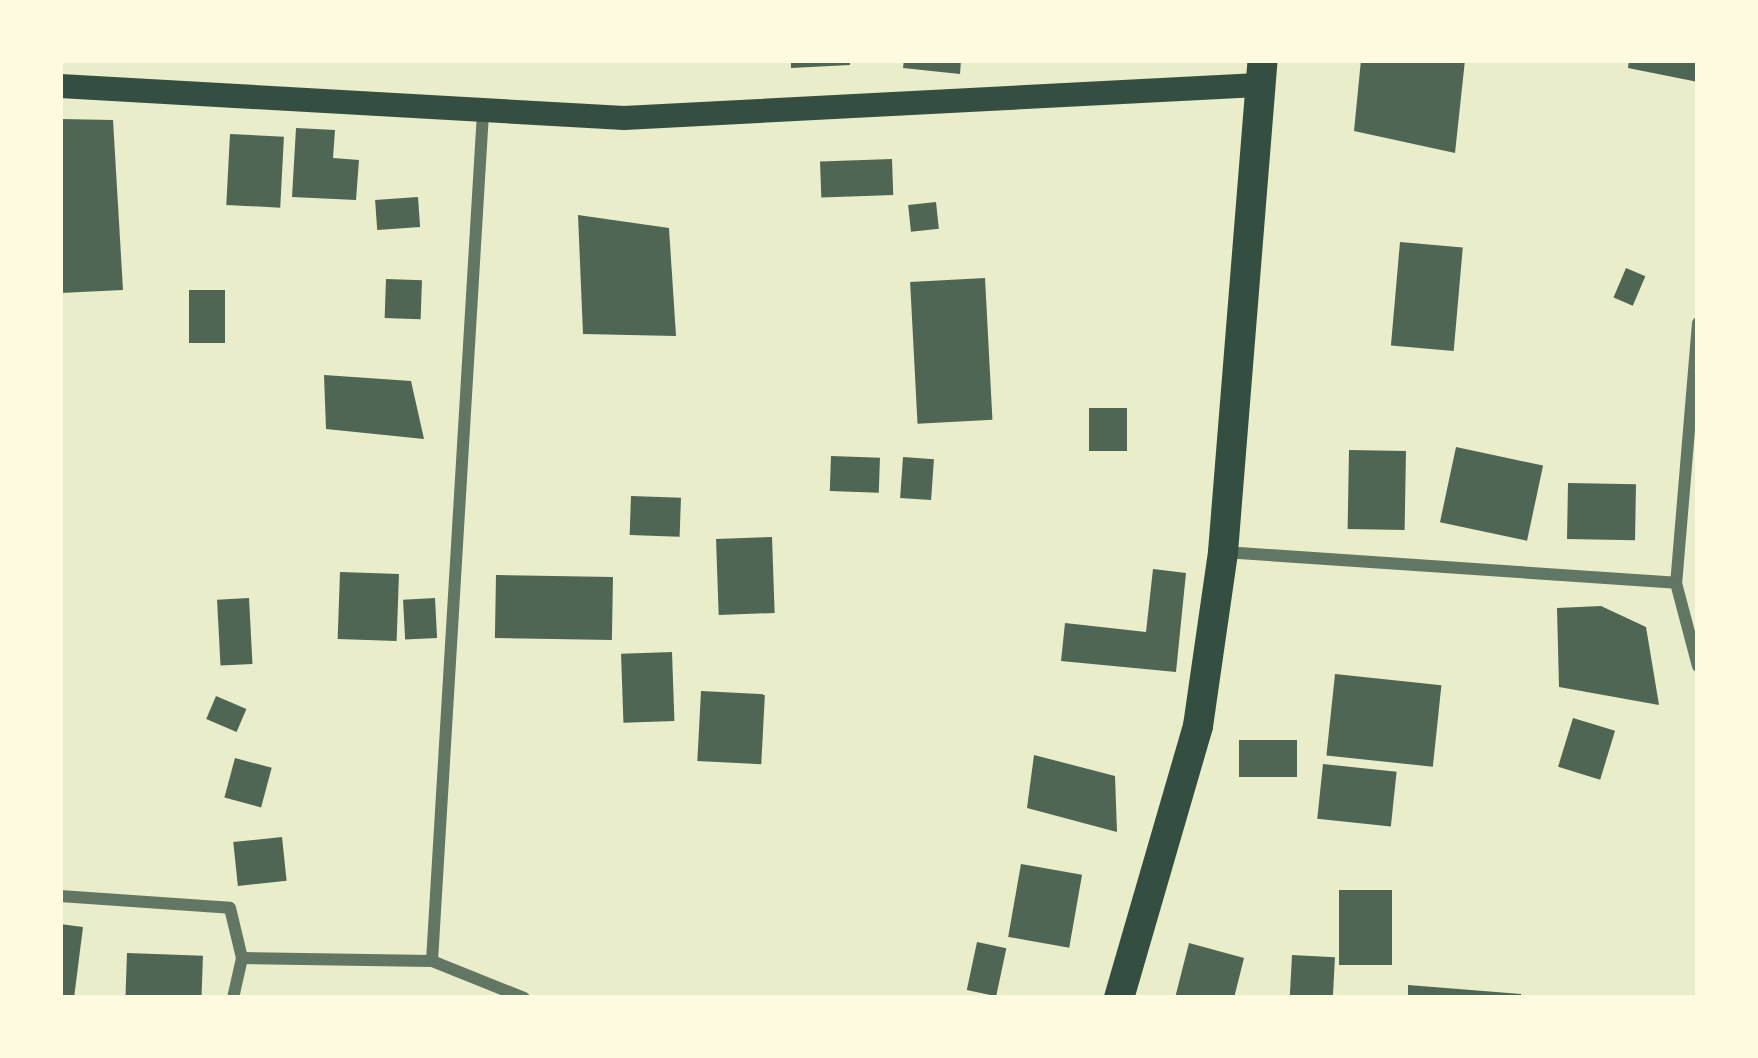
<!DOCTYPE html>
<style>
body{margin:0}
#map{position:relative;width:1758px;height:1058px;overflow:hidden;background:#e9edc9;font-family:"Archivo Narrow",sans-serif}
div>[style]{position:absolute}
.building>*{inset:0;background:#4f6655;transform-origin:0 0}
.minor>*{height:12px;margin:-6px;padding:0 6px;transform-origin:6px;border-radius:6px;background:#617663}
.secondary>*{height:24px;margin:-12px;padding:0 12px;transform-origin:12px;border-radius:12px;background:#344e41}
.primary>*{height:30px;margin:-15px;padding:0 15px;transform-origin:15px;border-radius:15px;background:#344e41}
span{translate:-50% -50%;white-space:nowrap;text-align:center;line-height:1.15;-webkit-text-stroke:9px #fefae0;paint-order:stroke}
.frame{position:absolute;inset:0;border:63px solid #fefae0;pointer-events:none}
</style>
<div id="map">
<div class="building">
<i style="clip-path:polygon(791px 60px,850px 60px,850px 65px,791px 68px)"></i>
<i style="clip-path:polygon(904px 60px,961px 60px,960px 74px,903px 68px)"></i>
<i style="clip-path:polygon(1361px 60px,1465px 60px,1455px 153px,1354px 131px)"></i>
<i style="clip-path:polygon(1629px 60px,1698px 60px,1698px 82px,1628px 68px)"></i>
<i style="clip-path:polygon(60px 119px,113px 120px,123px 290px,60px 293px)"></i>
<i style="clip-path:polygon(296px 128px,335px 130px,333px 158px,359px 160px,356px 200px,292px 197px)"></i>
<i style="left:230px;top:134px;width:54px;height:71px;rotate:3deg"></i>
<i style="left:892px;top:159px;width:36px;height:72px;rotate:88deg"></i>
<i style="left:418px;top:197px;width:30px;height:43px;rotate:86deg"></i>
<i style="left:936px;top:202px;width:27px;height:28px;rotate:84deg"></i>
<i style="clip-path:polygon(578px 215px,669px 228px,676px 336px,583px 334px)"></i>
<i style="left:1400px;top:242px;width:63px;height:104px;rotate:5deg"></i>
<i style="left:1626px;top:268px;width:21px;height:32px;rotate:23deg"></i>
<i style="left:985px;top:278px;width:142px;height:75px;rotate:87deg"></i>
<i style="left:386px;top:279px;width:36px;height:39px;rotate:2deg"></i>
<i style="left:189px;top:290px;width:36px;height:53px"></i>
<i style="clip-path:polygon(324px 375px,411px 381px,424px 439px,326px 429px)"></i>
<i style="left:1089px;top:408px;width:38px;height:43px"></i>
<i style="left:1456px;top:447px;width:89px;height:77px;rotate:12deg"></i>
<i style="left:1349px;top:450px;width:57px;height:79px;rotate:1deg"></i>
<i style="left:831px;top:456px;width:49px;height:35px;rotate:2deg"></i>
<i style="left:903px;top:457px;width:31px;height:41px;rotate:4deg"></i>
<i style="left:1568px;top:483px;width:68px;height:56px;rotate:1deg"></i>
<i style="left:631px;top:496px;width:50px;height:39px;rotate:2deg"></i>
<i style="left:772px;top:537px;width:76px;height:56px;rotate:88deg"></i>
<i style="clip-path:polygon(1153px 569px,1186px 573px,1176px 672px,1061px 661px,1065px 623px,1146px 632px)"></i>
<i style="left:340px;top:572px;width:59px;height:67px;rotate:2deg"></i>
<i style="left:496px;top:575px;width:117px;height:63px;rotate:1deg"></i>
<i style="left:249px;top:598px;width:66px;height:32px;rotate:87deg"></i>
<i style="left:435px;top:598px;width:40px;height:32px;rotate:87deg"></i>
<i style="clip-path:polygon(1601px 606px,1646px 627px,1659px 705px,1559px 687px,1557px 608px)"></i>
<i style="left:672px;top:652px;width:69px;height:51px;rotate:88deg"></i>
<i style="left:1335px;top:674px;width:107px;height:82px;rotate:6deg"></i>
<i style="left:701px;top:691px;width:64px;height:70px;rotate:3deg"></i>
<i style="left:216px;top:696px;width:33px;height:25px;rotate:23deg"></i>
<i style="left:1573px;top:718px;width:44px;height:51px;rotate:17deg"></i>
<i style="left:1239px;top:740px;width:58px;height:37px"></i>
<i style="clip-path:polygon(1034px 755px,1115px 776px,1117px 832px,1027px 808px)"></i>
<i style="left:235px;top:758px;width:38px;height:41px;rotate:15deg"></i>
<i style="left:1323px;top:764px;width:74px;height:55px;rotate:6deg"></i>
<i style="left:282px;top:837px;width:44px;height:49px;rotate:84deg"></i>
<i style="left:1021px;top:864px;width:62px;height:74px;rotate:10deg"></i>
<i style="left:1339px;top:890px;width:53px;height:75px"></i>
<i style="clip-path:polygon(60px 924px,83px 927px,74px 998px,60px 998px)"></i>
<i style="left:977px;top:942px;width:30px;height:49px;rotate:12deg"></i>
<i style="clip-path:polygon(1189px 943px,1244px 958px,1234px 998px,1175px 998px)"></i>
<i style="left:127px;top:953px;width:76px;height:45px;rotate:2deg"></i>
<i style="left:1292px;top:955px;width:43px;height:43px;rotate:3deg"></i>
<i style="clip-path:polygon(1408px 985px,1521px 994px,1521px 998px,1408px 998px)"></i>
</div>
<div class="minor">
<i style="left:1698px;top:323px;width:261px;rotate:94.8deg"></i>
<i style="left:1676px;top:583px;width:86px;rotate:75.2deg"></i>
<i style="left:1224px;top:552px;width:453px;rotate:3.9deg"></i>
<i style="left:60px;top:896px;width:170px;rotate:4deg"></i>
<i style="left:230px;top:908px;width:51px;rotate:76.5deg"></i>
<i style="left:432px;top:961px;width:851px;rotate:-86.56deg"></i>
<i style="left:233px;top:998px;width:41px;rotate:-77.3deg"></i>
<i style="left:242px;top:958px;width:190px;rotate:0.9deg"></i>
<i style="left:432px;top:961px;width:99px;rotate:21.9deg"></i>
</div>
<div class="secondary">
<i style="left:60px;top:86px;width:565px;rotate:3.25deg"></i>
<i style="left:624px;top:118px;width:635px;rotate:-2.98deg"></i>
</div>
<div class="primary">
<i style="left:1119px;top:998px;width:283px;rotate:-73.8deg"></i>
<i style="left:1198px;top:726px;width:176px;rotate:-81.8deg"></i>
<i style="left:1223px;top:552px;width:494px;rotate:-85.4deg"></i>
</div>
<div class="frame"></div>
</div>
